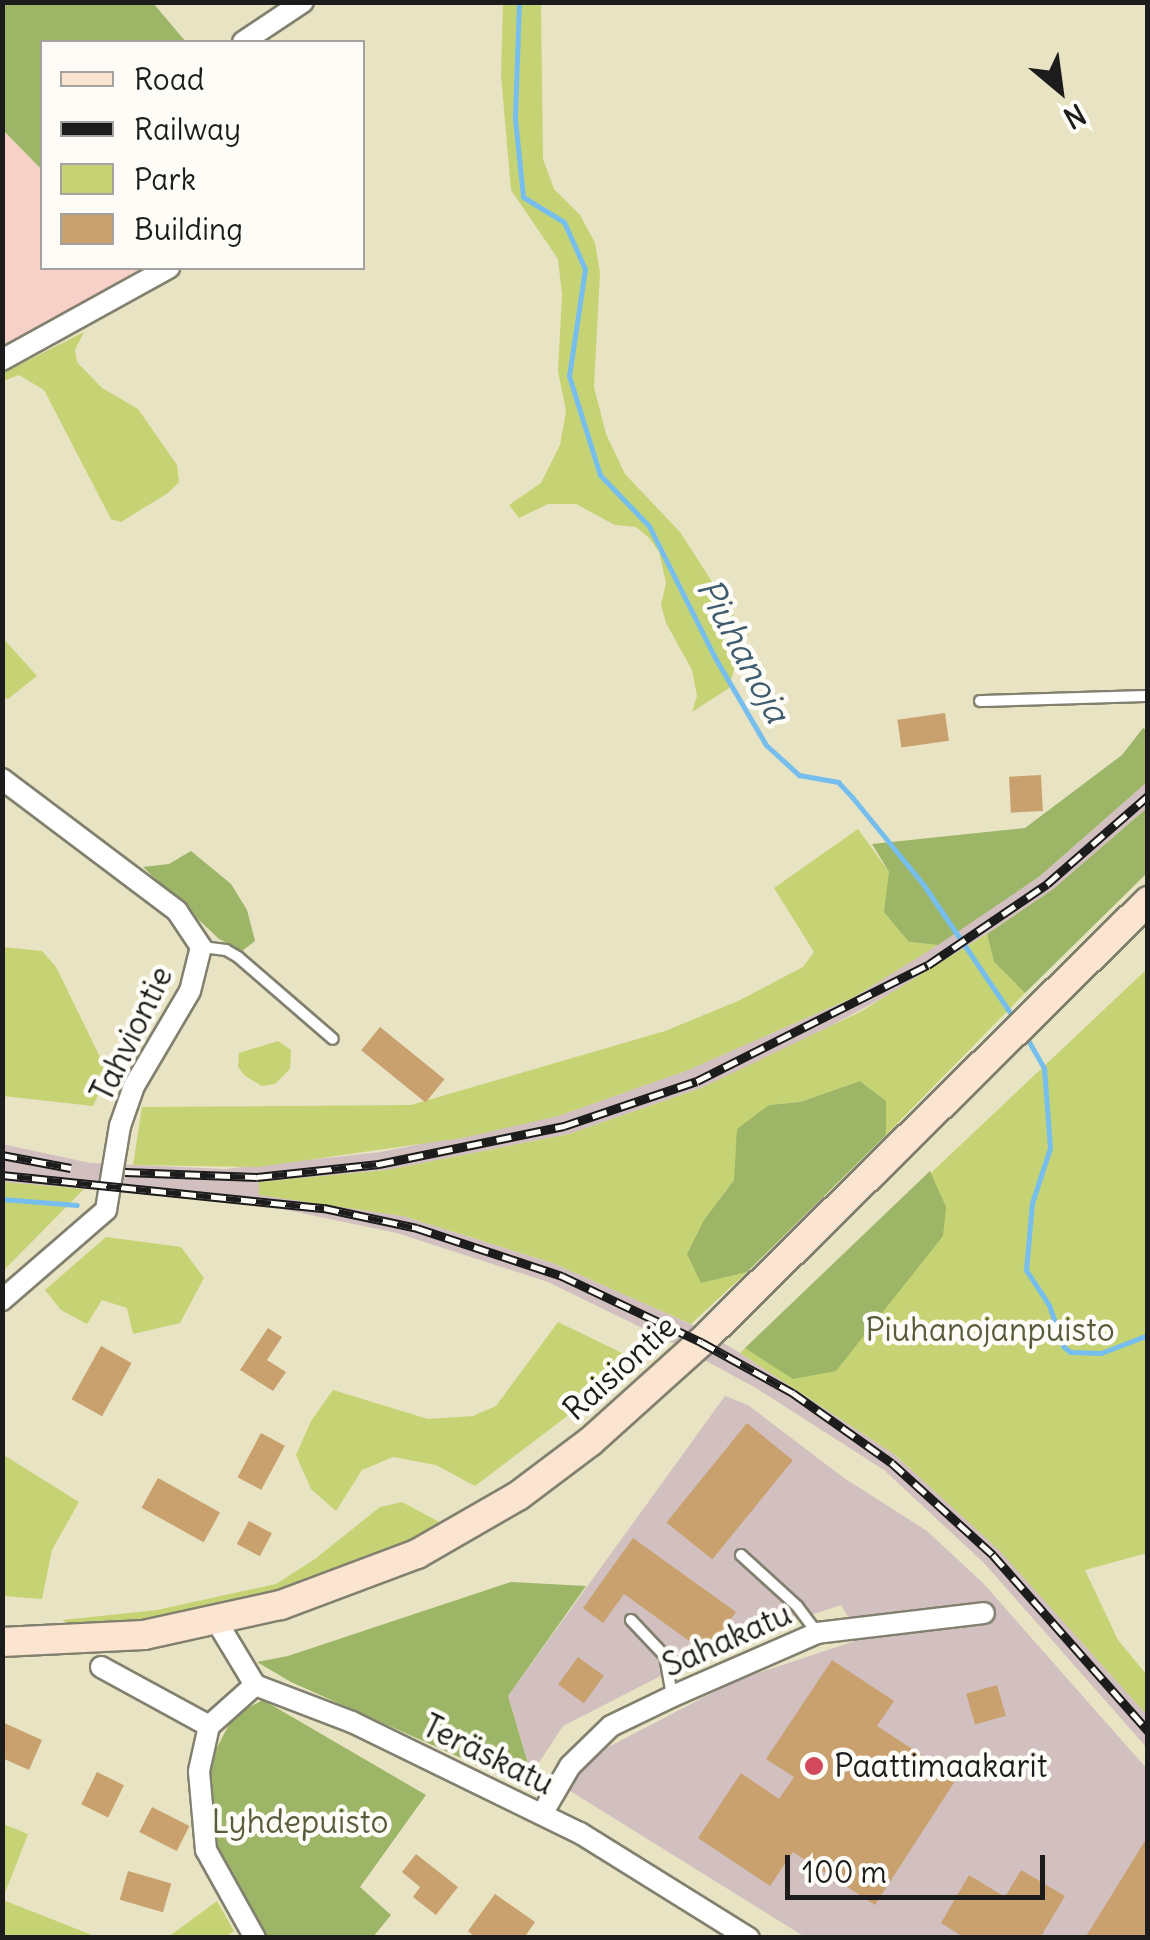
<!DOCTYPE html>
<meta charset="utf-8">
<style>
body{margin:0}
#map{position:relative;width:1150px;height:1940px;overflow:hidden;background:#e8e3c2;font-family:Delius,sans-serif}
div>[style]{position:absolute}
.built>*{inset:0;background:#f7d1c8}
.industrial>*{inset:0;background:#d2bfc0}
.green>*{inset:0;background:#c6d374}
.forest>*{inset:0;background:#9cb566}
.stream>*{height:5px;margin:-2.5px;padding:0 2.5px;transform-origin:2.5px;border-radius:2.5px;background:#76beee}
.building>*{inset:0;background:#c9a16e;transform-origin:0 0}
.roads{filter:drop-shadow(2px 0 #82806f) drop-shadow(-2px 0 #82806f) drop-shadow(0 2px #82806f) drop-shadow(0 -2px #82806f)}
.service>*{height:10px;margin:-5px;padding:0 5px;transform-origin:5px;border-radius:5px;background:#fff}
.minor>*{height:20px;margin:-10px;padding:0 10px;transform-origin:10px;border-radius:10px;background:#fff}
.secondary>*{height:28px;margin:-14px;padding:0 14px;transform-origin:14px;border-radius:14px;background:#fce5d0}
.rail>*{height:9px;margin-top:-4.5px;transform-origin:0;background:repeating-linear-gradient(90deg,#fdfcf7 0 15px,#1c1c1c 0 30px);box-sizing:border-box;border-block:2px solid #1c1c1c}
.dots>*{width:28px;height:28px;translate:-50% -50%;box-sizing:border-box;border:5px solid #fdfcf7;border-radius:50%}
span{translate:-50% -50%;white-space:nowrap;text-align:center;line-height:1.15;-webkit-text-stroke:9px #fdfcf7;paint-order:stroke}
.street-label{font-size:32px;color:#1c1c1c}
.park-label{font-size:32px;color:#585c3b}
.poi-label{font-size:32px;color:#1c1c1c}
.left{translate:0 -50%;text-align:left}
.water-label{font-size:35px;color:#405d70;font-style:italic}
.frame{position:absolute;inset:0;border:5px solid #1c1c1c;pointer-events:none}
.legend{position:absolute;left:40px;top:40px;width:325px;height:230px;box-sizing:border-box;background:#fdfcf7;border:2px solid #a3a29f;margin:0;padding:12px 18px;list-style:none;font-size:30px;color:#1c1c1c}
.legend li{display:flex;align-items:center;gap:20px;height:50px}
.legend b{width:50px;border:2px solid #a3a29f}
.north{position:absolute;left:1010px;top:40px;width:100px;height:100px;-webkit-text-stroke:8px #fdfcf7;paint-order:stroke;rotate:151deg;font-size:28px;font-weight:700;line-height:40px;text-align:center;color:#1c1c1c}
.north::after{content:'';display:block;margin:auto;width:35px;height:45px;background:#1c1c1c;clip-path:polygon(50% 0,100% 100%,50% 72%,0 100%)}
.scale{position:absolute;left:785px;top:1855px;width:260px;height:45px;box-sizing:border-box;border:5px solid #1c1c1c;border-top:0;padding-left:12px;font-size:30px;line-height:35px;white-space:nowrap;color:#1c1c1c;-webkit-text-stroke:8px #fdfcf7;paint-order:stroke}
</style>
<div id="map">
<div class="built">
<i style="clip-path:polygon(2px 130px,42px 170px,42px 268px,142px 268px,146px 272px,2px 353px)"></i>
</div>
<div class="industrial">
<i style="clip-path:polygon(1147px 782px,1147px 808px,1052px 890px,928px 973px,798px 1044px,701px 1088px,569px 1134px,387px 1170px,260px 1182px,259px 1194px,403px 1216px,553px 1263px,691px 1324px,740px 1353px,894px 1454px,999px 1549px,1147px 1715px,1147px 1748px,984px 1563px,884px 1470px,756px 1388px,673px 1343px,548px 1282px,397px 1233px,258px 1204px,3px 1182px,2px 1144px,90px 1163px,225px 1169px,381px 1152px,558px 1116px,688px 1070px,854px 997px,1040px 876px)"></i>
<i style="clip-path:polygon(725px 1396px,748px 1405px,844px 1478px,927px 1531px,983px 1583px,1147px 1769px,1147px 1937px,805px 1937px,567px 1789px,591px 1756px,737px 1680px,861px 1639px,841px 1605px,723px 1644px,563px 1726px,534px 1770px,529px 1767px,508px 1696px)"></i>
</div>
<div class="green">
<i style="clip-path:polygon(503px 3px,541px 3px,543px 159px,554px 189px,580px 215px,595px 243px,600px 272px,594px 387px,606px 434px,625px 474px,680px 532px,738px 622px,742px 640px,729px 688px,692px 712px,697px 696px,692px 670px,666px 623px,661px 605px,666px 583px,659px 552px,649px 538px,636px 527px,615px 525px,576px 504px,548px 504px,519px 518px,509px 505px,541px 483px,560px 445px,566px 411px,558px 371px,562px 294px,558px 259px,511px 190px,501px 75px)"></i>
<i style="clip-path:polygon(84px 332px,75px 350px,77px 362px,102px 388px,138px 409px,177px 465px,179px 482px,168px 493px,121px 522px,111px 519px,44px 390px,19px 375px,3px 381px,3px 373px)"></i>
<i style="clip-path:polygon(2px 637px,37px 676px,8px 699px,3px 698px)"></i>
<i style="clip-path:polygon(858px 829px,889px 872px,909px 942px,938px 945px,854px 997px,688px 1070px,558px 1116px,462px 1138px,258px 1167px,133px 1165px,142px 1107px,411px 1105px,665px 1031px,738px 1001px,803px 967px,814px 952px,774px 888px)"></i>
<i style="clip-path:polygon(987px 934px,994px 962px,1025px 993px,886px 1135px,886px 1101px,860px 1081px,800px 1102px,769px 1105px,734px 1180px,704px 1220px,702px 1282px,747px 1272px,691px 1324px,553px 1263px,403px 1216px,259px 1195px,259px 1182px,387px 1170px,569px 1134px,701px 1088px,860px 1012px)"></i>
<i style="clip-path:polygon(3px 947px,42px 951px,56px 967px,103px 1063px,113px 1063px,93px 1106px,3px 1096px)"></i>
<i style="clip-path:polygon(1147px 969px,1147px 1553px,1085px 1570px,1118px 1640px,1147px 1675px,1147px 1715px,999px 1550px,894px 1454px,740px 1353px)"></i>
<i style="clip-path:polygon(278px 1041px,291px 1050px,290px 1069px,275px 1084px,262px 1086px,245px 1076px,238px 1067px,239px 1053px)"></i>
<i style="clip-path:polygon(3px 1182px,84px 1189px,3px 1271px,2px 1182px)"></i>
<i style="clip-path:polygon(106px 1237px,181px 1247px,204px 1278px,180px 1323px,133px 1334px,127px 1308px,102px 1300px,87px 1324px,61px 1310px,45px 1290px)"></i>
<i style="clip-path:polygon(558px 1322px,626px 1355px,599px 1392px,475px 1486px,436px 1465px,393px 1457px,362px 1470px,336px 1511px,311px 1489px,296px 1455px,311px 1421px,333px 1390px,428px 1419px,473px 1416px,496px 1406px)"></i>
<i style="clip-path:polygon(2px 1454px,79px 1502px,52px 1550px,42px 1599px,3px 1596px)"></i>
<i style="clip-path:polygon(402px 1502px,445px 1525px,305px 1585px,260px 1596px,158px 1620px,75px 1629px,63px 1620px,157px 1610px,276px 1584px,315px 1559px,380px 1507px)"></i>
<i style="clip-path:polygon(3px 1824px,28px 1834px,3px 1898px)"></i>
<i style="clip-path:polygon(3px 1900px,97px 1937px,11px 1937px,3px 1934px)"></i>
<i style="clip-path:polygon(217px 1901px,234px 1931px,225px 1937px,168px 1937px)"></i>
</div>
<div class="forest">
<i style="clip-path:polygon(2px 3px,153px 3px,186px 42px,42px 42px,42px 170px,3px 130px)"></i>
<i style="clip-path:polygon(1143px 728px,1147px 730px,1147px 782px,1040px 876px,938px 945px,909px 942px,884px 912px,889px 872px,872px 844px,1025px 828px,1122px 755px)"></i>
<i style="clip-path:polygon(1147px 808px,1147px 873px,1025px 993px,994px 962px,987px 934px,1052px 890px)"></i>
<i style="clip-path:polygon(191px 851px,231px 884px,247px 910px,255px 941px,242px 951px,219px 939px,143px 867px,169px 864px)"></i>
<i style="clip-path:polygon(860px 1081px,886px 1101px,886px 1135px,747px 1272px,701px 1283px,687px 1254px,704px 1220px,734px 1180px,737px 1129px,769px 1105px,800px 1102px)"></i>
<i style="clip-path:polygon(930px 1171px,946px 1207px,943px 1236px,836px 1371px,793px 1379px,745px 1348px)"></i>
<i style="clip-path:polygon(511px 1582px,586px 1586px,508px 1696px,529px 1767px,506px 1778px,291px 1682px,257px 1662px,288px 1656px)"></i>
<i style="clip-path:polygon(263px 1700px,426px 1795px,360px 1887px,391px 1915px,373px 1937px,261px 1937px,216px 1854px,208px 1794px,211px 1759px,234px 1715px)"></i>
</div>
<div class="stream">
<i style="left:519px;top:2px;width:117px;rotate:92deg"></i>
<i style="left:515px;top:119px;width:78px;rotate:84.1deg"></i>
<i style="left:523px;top:197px;width:48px;rotate:31.4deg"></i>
<i style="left:564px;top:222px;width:51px;rotate:65.9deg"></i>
<i style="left:585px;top:269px;width:108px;rotate:98.5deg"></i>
<i style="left:569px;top:376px;width:104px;rotate:72.6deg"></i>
<i style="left:600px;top:475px;width:71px;rotate:46.1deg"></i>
<i style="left:649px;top:526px;width:145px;rotate:63.4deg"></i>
<i style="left:714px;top:656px;width:103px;rotate:59.7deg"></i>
<i style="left:766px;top:745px;width:45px;rotate:42.3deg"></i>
<i style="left:799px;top:775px;width:40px;rotate:10deg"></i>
<i style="left:838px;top:782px;width:21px;rotate:47deg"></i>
<i style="left:852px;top:797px;width:112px;rotate:50.8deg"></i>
<i style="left:923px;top:884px;width:164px;rotate:55.9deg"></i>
<i style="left:1024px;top:1033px;width:40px;rotate:60.3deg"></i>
<i style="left:1044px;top:1068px;width:80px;rotate:85.7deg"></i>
<i style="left:1050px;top:1148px;width:58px;rotate:108.1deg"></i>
<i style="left:1032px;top:1203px;width:67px;rotate:95.1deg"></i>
<i style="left:1026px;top:1270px;width:42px;rotate:56.7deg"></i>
<i style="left:1049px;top:1305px;width:43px;rotate:71.1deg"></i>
<i style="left:1063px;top:1346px;width:9px;rotate:41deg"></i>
<i style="left:1070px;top:1352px;width:31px;rotate:2deg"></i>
<i style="left:1101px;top:1353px;width:50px;rotate:-21deg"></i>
<i style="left:2px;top:1199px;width:75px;rotate:4.6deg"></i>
</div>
<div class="building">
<i style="left:945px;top:713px;width:28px;height:48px;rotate:82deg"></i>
<i style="left:1041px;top:775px;width:36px;height:32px;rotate:87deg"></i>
<i style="left:380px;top:1027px;width:83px;height:30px;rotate:39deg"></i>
<i style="clip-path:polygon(268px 1328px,282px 1337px,267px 1360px,286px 1372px,273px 1391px,240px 1370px)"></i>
<i style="left:101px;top:1346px;width:35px;height:61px;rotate:29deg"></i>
<i style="left:747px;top:1423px;width:59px;height:128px;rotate:39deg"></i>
<i style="left:261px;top:1433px;width:27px;height:50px;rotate:28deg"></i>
<i style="left:158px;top:1478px;width:71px;height:34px;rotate:29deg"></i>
<i style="left:249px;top:1521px;width:26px;height:26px;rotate:28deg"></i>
<i style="clip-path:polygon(633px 1538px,736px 1612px,706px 1653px,624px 1594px,603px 1623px,583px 1608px)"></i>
<i style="left:578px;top:1657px;width:32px;height:34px;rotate:36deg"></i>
<i style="clip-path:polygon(832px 1660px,894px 1701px,877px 1726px,957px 1778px,875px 1905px,793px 1852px,770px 1886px,698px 1838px,741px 1773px,779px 1799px,794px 1777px,766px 1759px)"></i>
<i style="left:997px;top:1685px;width:32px;height:32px;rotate:74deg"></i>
<i style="clip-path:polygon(2px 1722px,42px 1740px,29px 1770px,2px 1758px)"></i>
<i style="left:97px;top:1772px;width:30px;height:36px;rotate:26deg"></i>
<i style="left:152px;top:1807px;width:42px;height:28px;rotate:27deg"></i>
<i style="clip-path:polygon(1148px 1836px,1148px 1938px,1085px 1938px)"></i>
<i style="clip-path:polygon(416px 1854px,458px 1887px,436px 1915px,413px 1897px,420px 1887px,402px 1872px)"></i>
<i style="clip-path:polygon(1021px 1870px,1065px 1896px,1040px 1938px,965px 1938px,941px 1923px,969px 1875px,1005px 1897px)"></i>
<i style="left:128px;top:1871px;width:45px;height:30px;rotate:16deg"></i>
<i style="clip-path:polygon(495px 1894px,535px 1922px,524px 1938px,476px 1938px,468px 1931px)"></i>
</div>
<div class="roads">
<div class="service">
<i style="left:980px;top:701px;width:168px;rotate:-1.7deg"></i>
<i style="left:202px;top:947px;width:24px;rotate:7deg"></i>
<i style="left:226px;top:950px;width:14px;rotate:30deg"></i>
<i style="left:238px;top:957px;width:125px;rotate:40.8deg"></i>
<i style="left:741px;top:1555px;width:76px;rotate:42.3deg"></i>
<i style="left:797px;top:1606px;width:34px;rotate:53deg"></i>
<i style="left:631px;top:1620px;width:50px;rotate:46.6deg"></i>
<i style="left:665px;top:1656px;width:40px;rotate:80deg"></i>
</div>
<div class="minor">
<i style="left:243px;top:42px;width:72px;rotate:-33.7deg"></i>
<i style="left:2px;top:360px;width:191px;rotate:-28.9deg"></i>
<i style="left:2px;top:779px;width:219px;rotate:37deg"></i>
<i style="left:177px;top:911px;width:43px;rotate:56.3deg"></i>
<i style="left:201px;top:947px;width:45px;rotate:104deg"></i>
<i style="left:190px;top:991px;width:110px;rotate:120.5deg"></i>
<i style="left:134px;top:1086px;width:42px;rotate:109.3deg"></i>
<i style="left:120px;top:1126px;width:85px;rotate:99.5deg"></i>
<i style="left:106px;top:1210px;width:138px;rotate:139.1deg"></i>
<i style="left:217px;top:1622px;width:74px;rotate:58.9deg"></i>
<i style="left:255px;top:1685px;width:104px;rotate:20.9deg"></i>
<i style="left:352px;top:1722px;width:254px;rotate:26deg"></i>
<i style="left:580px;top:1833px;width:199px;rotate:31.9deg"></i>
<i style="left:101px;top:1667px;width:123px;rotate:28.6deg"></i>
<i style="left:542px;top:1814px;width:56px;rotate:-59.7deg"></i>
<i style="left:570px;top:1766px;width:57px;rotate:-44.3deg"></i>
<i style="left:611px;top:1726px;width:69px;rotate:-25.8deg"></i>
<i style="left:673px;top:1696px;width:157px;rotate:-23.6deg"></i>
<i style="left:817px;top:1633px;width:168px;rotate:-6.8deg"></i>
<i style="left:255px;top:1938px;width:101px;rotate:-119.1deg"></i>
<i style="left:206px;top:1850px;width:79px;rotate:-95.1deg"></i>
<i style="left:199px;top:1771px;width:46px;rotate:-77.5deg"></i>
<i style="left:209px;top:1726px;width:62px;rotate:-41.7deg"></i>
</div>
<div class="secondary">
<i style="left:2px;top:1642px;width:142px;rotate:-2.8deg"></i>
<i style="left:144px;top:1635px;width:140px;rotate:-12.4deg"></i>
<i style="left:281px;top:1605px;width:145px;rotate:-20.6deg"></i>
<i style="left:417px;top:1554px;width:116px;rotate:-29.9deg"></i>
<i style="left:518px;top:1496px;width:91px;rotate:-37deg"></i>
<i style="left:591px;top:1441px;width:148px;rotate:-42deg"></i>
<i style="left:701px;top:1342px;width:628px;rotate:-44.61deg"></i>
</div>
</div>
<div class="rail">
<i style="left:2px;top:1155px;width:70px;rotate:10.7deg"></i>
<i style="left:125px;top:1172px;width:132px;rotate:2.2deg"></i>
<i style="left:257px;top:1177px;width:123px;rotate:-6.1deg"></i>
<i style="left:379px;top:1164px;width:189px;rotate:-11.6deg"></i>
<i style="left:564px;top:1126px;width:140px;rotate:-18.7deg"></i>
<i style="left:697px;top:1081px;width:258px;rotate:-26.7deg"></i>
<i style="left:928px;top:965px;width:144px;rotate:-34.2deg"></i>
<i style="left:1047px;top:884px;width:134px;rotate:-41.1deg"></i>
<i style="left:2px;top:1175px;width:324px;rotate:5.9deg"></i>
<i style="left:324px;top:1208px;width:95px;rotate:12.1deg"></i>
<i style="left:417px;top:1228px;width:153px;rotate:18.3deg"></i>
<i style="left:562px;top:1276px;width:154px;rotate:25.4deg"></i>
<i style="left:701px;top:1342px;width:105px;rotate:29deg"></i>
<i style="left:793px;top:1393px;width:121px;rotate:35.3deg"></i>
<i style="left:892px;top:1463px;width:137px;rotate:42.3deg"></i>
<i style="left:993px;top:1555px;width:235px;rotate:48.6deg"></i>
</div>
<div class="dots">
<i style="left:814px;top:1766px;background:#d1495b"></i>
</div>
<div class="street-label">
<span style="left:132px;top:1034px;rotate:-64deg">Tahviontie</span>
<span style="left:620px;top:1368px;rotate:-42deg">Raisiontie</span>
<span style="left:727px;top:1640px;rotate:-24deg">Sahakatu</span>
<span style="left:488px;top:1755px;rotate:26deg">Teräskatu</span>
</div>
<div class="park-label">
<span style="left:990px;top:1330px">Piuhanojanpuisto</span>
<span style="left:300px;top:1822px">Lyhdepuisto</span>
</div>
<div class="poi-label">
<span class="left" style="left:834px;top:1766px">Paattimaakarit</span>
</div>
<div class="water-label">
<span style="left:744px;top:650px;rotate:62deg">Piuhanoja</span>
</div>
<div class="frame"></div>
<ul class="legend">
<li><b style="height:12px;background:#fce5d0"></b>Road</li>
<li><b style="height:12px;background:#1c1c1c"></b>Railway</li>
<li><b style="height:28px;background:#c6d374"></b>Park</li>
<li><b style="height:28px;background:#c9a16e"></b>Building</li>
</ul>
<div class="north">N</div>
<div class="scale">100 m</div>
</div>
